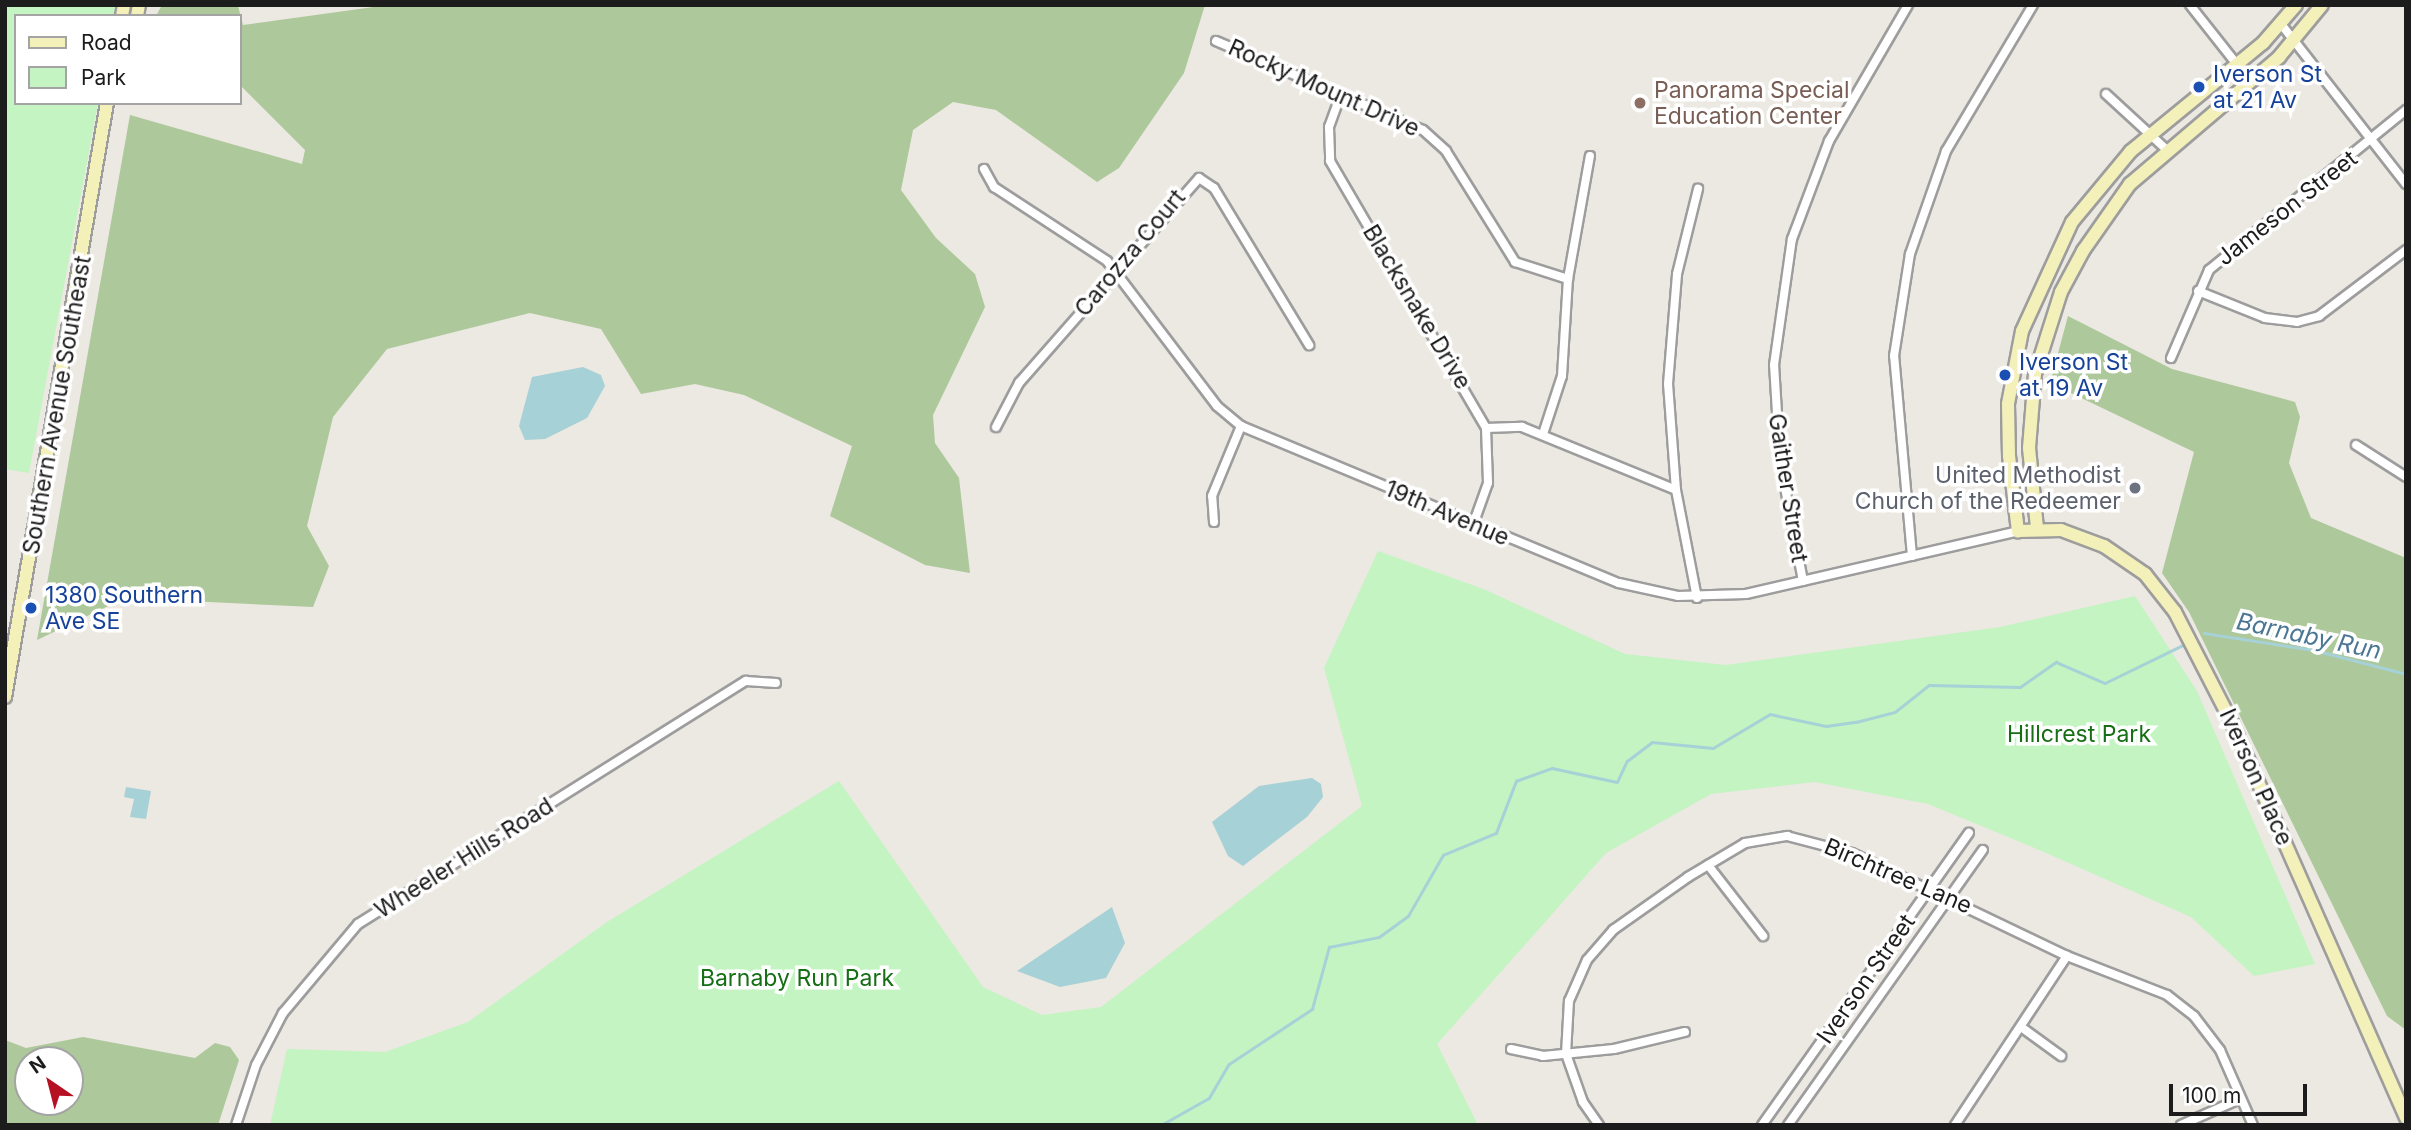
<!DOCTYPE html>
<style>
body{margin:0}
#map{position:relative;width:2411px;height:1130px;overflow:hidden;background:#ece8e2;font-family:Inter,sans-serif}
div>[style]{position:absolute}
.forest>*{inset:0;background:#adc89b}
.park>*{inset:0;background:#c3f4c2}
.water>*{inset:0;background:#a6d1d7}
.stream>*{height:2.5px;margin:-1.25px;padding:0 1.25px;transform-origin:1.25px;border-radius:1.25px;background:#a6d1d7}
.roads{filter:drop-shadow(2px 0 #9d9d9d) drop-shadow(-2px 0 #9d9d9d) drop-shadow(0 2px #9d9d9d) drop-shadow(0 -2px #9d9d9d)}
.minor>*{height:8px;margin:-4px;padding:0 4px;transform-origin:4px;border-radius:4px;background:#fff}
.secondary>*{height:12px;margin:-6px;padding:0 6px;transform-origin:6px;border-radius:6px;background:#f3f0ba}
.dots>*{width:19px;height:19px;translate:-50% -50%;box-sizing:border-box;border:4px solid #fff;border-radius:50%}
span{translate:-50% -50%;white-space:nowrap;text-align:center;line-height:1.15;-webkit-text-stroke:7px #fff;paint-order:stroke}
.transit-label{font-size:23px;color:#164399}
.left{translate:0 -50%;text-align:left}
.street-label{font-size:23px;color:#1c1c1c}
.education-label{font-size:23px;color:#785e54}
.worship-label{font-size:23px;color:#5b616d}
.right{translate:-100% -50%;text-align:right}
.park-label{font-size:23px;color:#166f15}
.water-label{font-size:24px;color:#4b7794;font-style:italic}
.frame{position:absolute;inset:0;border:7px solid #1c1c1c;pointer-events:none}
.legend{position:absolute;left:14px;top:14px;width:228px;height:91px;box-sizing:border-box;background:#fff;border:2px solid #a4a4a4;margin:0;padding:9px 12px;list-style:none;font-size:21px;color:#1c1c1c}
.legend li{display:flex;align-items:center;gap:14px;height:35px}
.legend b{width:35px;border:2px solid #a4a4a4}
.north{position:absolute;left:14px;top:1046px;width:70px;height:70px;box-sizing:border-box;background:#fff;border:2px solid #a4a4a4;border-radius:50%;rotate:325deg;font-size:19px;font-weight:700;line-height:28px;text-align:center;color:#1c1c1c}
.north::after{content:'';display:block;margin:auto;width:24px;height:32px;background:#b61122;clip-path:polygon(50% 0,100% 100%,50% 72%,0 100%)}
.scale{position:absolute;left:2169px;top:1084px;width:138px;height:32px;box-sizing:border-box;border:4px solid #1c1c1c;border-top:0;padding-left:9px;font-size:21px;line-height:24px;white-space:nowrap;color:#1c1c1c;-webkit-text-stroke:5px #fff;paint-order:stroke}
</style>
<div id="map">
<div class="forest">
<i style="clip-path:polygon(162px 5px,238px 6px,243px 25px,388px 5px,1205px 5px,1184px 73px,1119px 168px,1097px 182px,996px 110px,953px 102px,913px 130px,901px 190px,936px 238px,975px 274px,985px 307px,933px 415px,935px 443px,959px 478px,970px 573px,925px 565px,830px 516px,852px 446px,744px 395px,695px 384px,641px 394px,601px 329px,530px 313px,387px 349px,333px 417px,307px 526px,329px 566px,313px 607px,125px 598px,37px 640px,130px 115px,302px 164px,305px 150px,240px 85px,240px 16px,156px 16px)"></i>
<i style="clip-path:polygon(2068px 316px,2172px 369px,2295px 402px,2300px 417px,2289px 463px,2311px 518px,2406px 558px,2406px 1030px,2387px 1016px,2189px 612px,2162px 573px,2194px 452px,2050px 383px)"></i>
<i style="clip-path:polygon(evenodd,83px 1037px,195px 1058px,215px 1043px,230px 1047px,239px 1060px,218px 1125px,5px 1125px,5px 1040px,26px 1048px,83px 1037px,28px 1060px,70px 1060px,70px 1102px,28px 1102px,28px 1060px)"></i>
</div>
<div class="park">
<i style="clip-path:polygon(5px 5px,116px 5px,114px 16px,16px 16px,16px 103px,98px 103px,29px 473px,5px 469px)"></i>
<i style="clip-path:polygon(1378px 551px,1486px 590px,1625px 654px,1726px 665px,2000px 627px,2135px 596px,2197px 691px,2315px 964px,2254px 976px,2191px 917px,2044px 852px,1928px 804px,1815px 782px,1711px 794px,1606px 853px,1437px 1044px,1478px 1125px,270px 1125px,287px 1049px,385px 1052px,468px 1022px,607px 922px,839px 781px,983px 987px,1042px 1015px,1101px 1007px,1362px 806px,1324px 668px)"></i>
</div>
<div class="water">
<i style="clip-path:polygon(583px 367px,601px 375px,605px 386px,587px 418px,545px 439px,525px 440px,519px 426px,532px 377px)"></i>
<i style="clip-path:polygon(1312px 778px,1321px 784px,1323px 797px,1307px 817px,1243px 866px,1228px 856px,1212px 822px,1259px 786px)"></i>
<i style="clip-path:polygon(126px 787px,151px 791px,146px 819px,130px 817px,134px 799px,124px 797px)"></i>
<i style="clip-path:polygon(1112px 907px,1125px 943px,1106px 978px,1060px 987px,1017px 971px)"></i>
</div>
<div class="stream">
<i style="left:2204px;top:633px;width:111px;rotate:8.8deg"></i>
<i style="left:2314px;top:650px;width:95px;rotate:14.6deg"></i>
<i style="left:1161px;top:1125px;width:55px;rotate:-29.4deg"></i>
<i style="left:1209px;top:1098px;width:39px;rotate:-60deg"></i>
<i style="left:1229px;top:1064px;width:100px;rotate:-33.5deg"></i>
<i style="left:1312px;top:1009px;width:64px;rotate:-74.7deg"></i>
<i style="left:1329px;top:947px;width:51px;rotate:-11.3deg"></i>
<i style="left:1379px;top:937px;width:36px;rotate:-36deg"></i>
<i style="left:1408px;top:916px;width:70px;rotate:-60.2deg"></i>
<i style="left:1443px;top:855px;width:57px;rotate:-22.5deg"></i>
<i style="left:1496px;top:833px;width:56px;rotate:-69deg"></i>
<i style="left:1516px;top:781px;width:38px;rotate:-20deg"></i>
<i style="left:1552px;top:768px;width:66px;rotate:12.2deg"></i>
<i style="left:1617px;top:782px;width:23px;rotate:-65deg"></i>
<i style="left:1627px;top:761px;width:31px;rotate:-37deg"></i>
<i style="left:1652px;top:742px;width:61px;rotate:5.6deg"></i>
<i style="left:1713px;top:748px;width:66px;rotate:-30.8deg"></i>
<i style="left:1770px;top:714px;width:57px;rotate:12.1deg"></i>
<i style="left:1826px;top:726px;width:30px;rotate:-8deg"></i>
<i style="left:1856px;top:722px;width:40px;rotate:-14.4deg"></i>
<i style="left:1895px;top:712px;width:43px;rotate:-38.5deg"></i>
<i style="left:1929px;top:685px;width:91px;rotate:1.3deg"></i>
<i style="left:2020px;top:687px;width:44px;rotate:-34.8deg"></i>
<i style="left:2056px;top:662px;width:53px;rotate:23.2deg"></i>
<i style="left:2105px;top:683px;width:87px;rotate:-26deg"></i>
</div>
<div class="roads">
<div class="minor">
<i style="left:2190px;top:5px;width:97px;rotate:51.7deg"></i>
<i style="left:2281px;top:24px;width:203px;rotate:52deg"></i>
<i style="left:1216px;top:41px;width:225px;rotate:23.3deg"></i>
<i style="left:1423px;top:130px;width:31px;rotate:42deg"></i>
<i style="left:1446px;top:151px;width:131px;rotate:58.1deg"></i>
<i style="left:1515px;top:262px;width:56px;rotate:17.8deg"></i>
<i style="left:1341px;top:94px;width:35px;rotate:110deg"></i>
<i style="left:1329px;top:127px;width:34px;rotate:88deg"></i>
<i style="left:1330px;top:161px;width:309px;rotate:59.7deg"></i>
<i style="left:1486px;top:428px;width:55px;rotate:87.9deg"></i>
<i style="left:1488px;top:483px;width:45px;rotate:109.7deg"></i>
<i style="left:2106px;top:94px;width:83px;rotate:42.6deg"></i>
<i style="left:984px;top:169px;width:21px;rotate:61deg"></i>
<i style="left:994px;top:187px;width:135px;rotate:33.2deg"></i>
<i style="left:1107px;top:261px;width:182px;rotate:52.8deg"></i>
<i style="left:1217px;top:406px;width:31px;rotate:40deg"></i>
<i style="left:1241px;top:426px;width:409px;rotate:22.6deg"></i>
<i style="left:1619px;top:583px;width:60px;rotate:12.4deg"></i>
<i style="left:1678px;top:596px;width:68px;rotate:-1.7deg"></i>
<i style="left:1746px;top:594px;width:279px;rotate:-13deg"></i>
<i style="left:2198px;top:291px;width:72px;rotate:21.9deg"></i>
<i style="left:2265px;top:318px;width:32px;rotate:7deg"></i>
<i style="left:2297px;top:322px;width:23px;rotate:-15deg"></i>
<i style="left:2319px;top:316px;width:109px;rotate:-37.2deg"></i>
<i style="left:2171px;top:358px;width:96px;rotate:-66.6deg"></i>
<i style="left:2209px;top:270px;width:254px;rotate:-39.1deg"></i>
<i style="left:996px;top:427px;width:50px;rotate:-62.4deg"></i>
<i style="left:1019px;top:383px;width:273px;rotate:-48.7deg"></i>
<i style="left:1199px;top:178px;width:18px;rotate:34deg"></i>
<i style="left:1214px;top:188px;width:184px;rotate:58.8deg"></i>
<i style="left:1486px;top:428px;width:36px;rotate:-2deg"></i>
<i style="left:1522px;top:427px;width:166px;rotate:22.2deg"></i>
<i style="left:1543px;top:434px;width:61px;rotate:-71.9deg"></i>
<i style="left:1562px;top:376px;width:97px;rotate:-86.5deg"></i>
<i style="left:1568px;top:279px;width:125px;rotate:-79.9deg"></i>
<i style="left:2356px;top:445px;width:59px;rotate:32.6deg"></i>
<i style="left:1214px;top:522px;width:26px;rotate:-94deg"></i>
<i style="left:1212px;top:496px;width:76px;rotate:-67.5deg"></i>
<i style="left:1912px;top:556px;width:201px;rotate:-95.1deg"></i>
<i style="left:1894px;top:356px;width:103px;rotate:-81.1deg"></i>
<i style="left:1910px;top:254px;width:109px;rotate:-70.7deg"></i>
<i style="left:1946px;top:151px;width:170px;rotate:-59.2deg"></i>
<i style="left:1803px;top:581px;width:121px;rotate:-100.9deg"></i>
<i style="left:1780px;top:462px;width:97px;rotate:-93.5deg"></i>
<i style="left:1774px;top:365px;width:127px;rotate:-81.9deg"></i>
<i style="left:1792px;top:239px;width:105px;rotate:-69.3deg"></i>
<i style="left:1829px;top:141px;width:157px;rotate:-59.8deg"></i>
<i style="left:1697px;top:598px;width:110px;rotate:-101deg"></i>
<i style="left:1676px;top:490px;width:106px;rotate:-94.3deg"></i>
<i style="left:1668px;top:384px;width:110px;rotate:-85.3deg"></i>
<i style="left:1677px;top:274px;width:88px;rotate:-76.1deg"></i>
<i style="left:1708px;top:865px;width:90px;rotate:52.2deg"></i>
<i style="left:2024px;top:1029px;width:46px;rotate:36.1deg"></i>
<i style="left:1511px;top:1049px;width:33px;rotate:12deg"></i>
<i style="left:1543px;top:1056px;width:71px;rotate:-5.6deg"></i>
<i style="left:1614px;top:1049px;width:73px;rotate:-13.5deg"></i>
<i style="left:236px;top:1125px;width:63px;rotate:-71.6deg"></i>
<i style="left:256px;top:1065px;width:59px;rotate:-62.6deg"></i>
<i style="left:283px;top:1013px;width:116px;rotate:-49.9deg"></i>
<i style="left:358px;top:924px;width:458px;rotate:-32.1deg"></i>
<i style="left:746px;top:681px;width:30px;rotate:4deg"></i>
<i style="left:1599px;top:1125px;width:28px;rotate:-125deg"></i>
<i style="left:1583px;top:1102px;width:51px;rotate:-109.5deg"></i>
<i style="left:1566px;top:1054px;width:53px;rotate:-86.8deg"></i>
<i style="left:1569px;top:1001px;width:45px;rotate:-66.3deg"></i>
<i style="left:1587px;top:960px;width:40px;rotate:-49deg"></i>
<i style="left:1613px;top:930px;width:92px;rotate:-35.2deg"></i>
<i style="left:1688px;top:877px;width:66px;rotate:-30.8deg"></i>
<i style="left:1745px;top:843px;width:43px;rotate:-9.5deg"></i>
<i style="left:1787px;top:836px;width:67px;rotate:14.7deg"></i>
<i style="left:1852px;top:853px;width:238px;rotate:25.6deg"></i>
<i style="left:2067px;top:956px;width:107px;rotate:21.3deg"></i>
<i style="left:2167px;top:995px;width:34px;rotate:38deg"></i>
<i style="left:2194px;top:1016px;width:43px;rotate:52.6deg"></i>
<i style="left:2220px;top:1050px;width:82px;rotate:66.3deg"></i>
<i style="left:1762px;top:1125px;width:358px;rotate:-54.7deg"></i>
<i style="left:1788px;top:1125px;width:337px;rotate:-54.7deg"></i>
<i style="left:1955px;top:1125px;width:203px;rotate:-56.5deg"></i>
<i style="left:2181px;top:1125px;width:64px;rotate:-23.8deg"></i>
</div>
<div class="secondary">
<i style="left:2296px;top:5px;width:50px;rotate:131deg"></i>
<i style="left:2263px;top:43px;width:171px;rotate:140.7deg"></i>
<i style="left:2131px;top:151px;width:92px;rotate:129.7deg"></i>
<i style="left:2072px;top:222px;width:120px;rotate:114.6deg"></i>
<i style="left:2022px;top:331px;width:74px;rotate:100.9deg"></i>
<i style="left:2008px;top:404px;width:52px;rotate:88.9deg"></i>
<i style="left:2009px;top:456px;width:76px;rotate:83.2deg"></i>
<i style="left:2018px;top:531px;width:43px;rotate:-1.3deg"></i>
<i style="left:2061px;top:530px;width:46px;rotate:20.4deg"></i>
<i style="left:2104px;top:546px;width:50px;rotate:34.3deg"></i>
<i style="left:2145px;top:574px;width:48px;rotate:51.7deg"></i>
<i style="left:2175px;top:612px;width:125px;rotate:62.8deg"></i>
<i style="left:2232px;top:723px;width:432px;rotate:66.2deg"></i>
<i style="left:122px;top:16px;width:11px;rotate:-80deg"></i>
<i style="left:137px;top:16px;width:11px;rotate:-80deg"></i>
<i style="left:2037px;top:528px;width:80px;rotate:-95.7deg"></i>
<i style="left:2029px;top:448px;width:74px;rotate:-85.4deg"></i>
<i style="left:2035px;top:374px;width:86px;rotate:-72.4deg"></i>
<i style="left:2061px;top:292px;width:47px;rotate:-61.8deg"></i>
<i style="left:2083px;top:251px;width:82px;rotate:-55deg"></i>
<i style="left:2130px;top:184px;width:196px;rotate:-40.4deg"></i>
<i style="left:2279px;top:57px;width:67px;rotate:-50.4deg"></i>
<i style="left:5px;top:697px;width:603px;rotate:-80.26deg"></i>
</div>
</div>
<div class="dots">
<i style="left:2199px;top:87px;background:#1a4fb4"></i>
<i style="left:1640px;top:103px;background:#8d6e63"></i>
<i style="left:2005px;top:375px;background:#1a4fb4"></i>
<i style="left:2135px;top:488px;background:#6b7280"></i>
<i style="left:31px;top:608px;background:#1a4fb4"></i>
</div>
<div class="transit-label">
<span class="left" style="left:2213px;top:87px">Iverson St<br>at 21 Av</span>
<span class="left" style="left:2019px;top:375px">Iverson St<br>at 19 Av</span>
<span class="left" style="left:45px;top:608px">1380 Southern<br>Ave SE</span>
</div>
<div class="street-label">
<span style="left:1324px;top:88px;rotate:24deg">Rocky Mount Drive</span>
<span style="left:2287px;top:208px;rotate:-38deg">Jameson Street</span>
<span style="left:1130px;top:253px;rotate:-50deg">Carozza Court</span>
<span style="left:1417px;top:307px;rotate:59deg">Blacksnake Drive</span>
<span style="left:57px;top:405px;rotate:-80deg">Southern Avenue Southeast</span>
<span style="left:1788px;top:488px;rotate:81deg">Gaither Street</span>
<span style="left:1447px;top:513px;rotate:23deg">19th Avenue</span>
<span style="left:2256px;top:777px;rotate:66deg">Iverson Place</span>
<span style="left:464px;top:858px;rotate:-32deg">Wheeler Hills Road</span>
<span style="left:1898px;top:876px;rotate:23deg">Birchtree Lane</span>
<span style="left:1866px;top:979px;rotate:-55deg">Iverson Street</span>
</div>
<div class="education-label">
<span class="left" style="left:1654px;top:103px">Panorama Special<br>Education Center</span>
</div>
<div class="worship-label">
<span class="right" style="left:2121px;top:488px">United Methodist<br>Church of the Redeemer</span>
</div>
<div class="park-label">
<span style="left:2079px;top:734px">Hillcrest Park</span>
<span style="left:797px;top:978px">Barnaby Run Park</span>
</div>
<div class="water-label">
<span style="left:2309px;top:636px;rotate:12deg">Barnaby Run</span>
</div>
<div class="frame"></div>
<ul class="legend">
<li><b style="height:9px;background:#f3f0ba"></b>Road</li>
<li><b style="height:19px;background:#c3f4c2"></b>Park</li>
</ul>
<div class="north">N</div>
<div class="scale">100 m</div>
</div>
